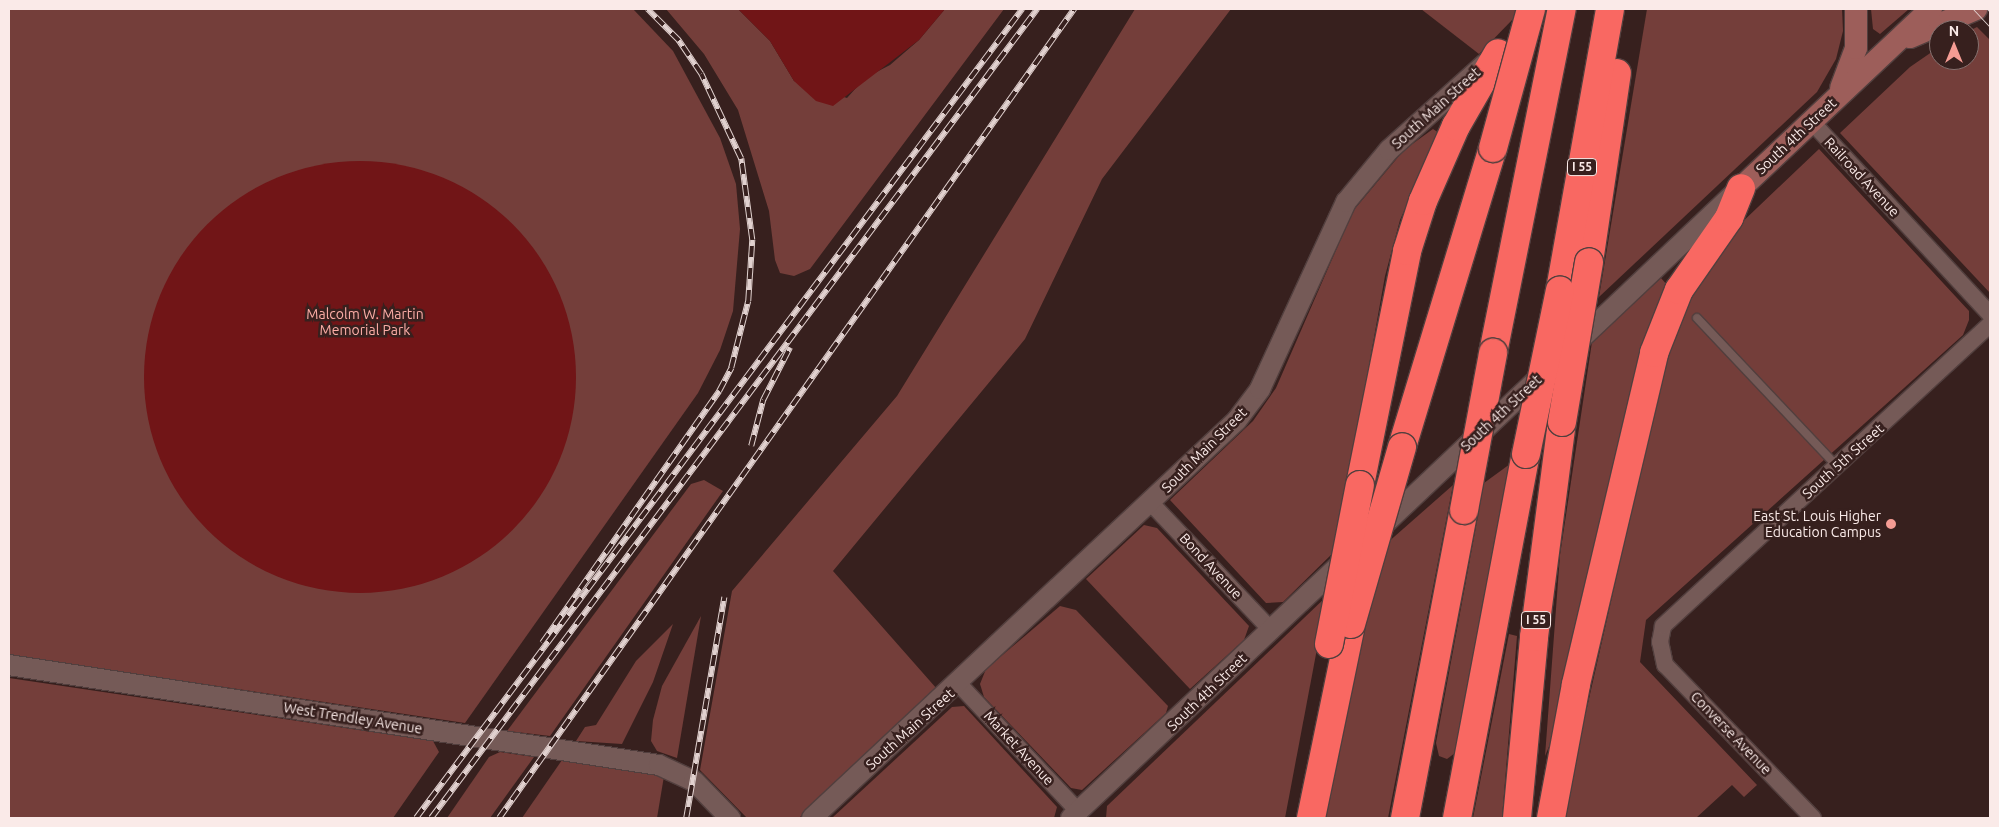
<!DOCTYPE html>
<style>
body{margin:0}
#map{position:relative;width:1999px;height:827px;overflow:hidden;background:#37201e;font-family:Ubuntu,sans-serif}
div>[style]{position:absolute}
.green>*{inset:0;background:#743e3a}
.water>*{inset:0;background:#711517}
.round{border-radius:50%}
.roads{filter:drop-shadow(1px 0 #523f3e) drop-shadow(-1px 0 #523f3e) drop-shadow(0 1px #523f3e) drop-shadow(0 -1px #523f3e)}
.service>*{height:8px;margin:-4px;padding:0 4px;transform-origin:4px;border-radius:4px;background:#755a57}
.minor>*{height:16px;margin:-8px;padding:0 8px;transform-origin:8px;border-radius:8px;background:#755a57}
.tertiary>*{height:20px;margin:-10px;padding:0 10px;transform-origin:10px;border-radius:10px;background:#755a57}
.secondary>*{height:22px;margin:-11px;padding:0 11px;transform-origin:11px;border-radius:11px;background:#9d5e5a}
.motorway>*{height:28px;margin:-14px;padding:0 14px;transform-origin:14px;border-radius:14px;background:#f96862}
.tram>*{height:1px;margin:-0.5px;padding:0 0.5px;transform-origin:0.5px;border-radius:0.5px;background:#e1d1cf}
.rail>*{height:5.5px;margin-top:-2.75px;transform-origin:0;background:repeating-linear-gradient(90deg,#37201e 0 11px,#e1d1cf 0 22px);box-sizing:border-box;border-block:1px solid #e1d1cf}
.bridges{filter:drop-shadow(1px 0 #523f3e) drop-shadow(-1px 0 #523f3e) drop-shadow(0 1px #523f3e) drop-shadow(0 -1px #523f3e)}
.motorway-bridge>*{height:28px;margin:-14px;padding:0 14px;transform-origin:14px;border-radius:14px;background:#f96862}
.dots>*{width:14px;height:14px;translate:-50% -50%;box-sizing:border-box;border:2px solid #37201e;border-radius:50%}
span{translate:-50% -50%;white-space:nowrap;text-align:center;line-height:1.15;-webkit-text-stroke:5px #37201e;paint-order:stroke}
.shield-label span{padding:1px 4px;background:#37201e;border:1px solid;border-radius:4px;-webkit-text-stroke-width:0}
.shield-label{font-size:12px;color:#faeae8;font-weight:700}
.street-label{font-size:14px;color:#faeae8}
.park-label{font-size:14px;color:#fcada6}
.poi-label{font-size:14px;color:#faeae8}
.right{translate:-100% -50%;text-align:right}
.frame{position:absolute;inset:0;border:10px solid #faeae8;pointer-events:none}
.north{position:absolute;left:1929px;top:20px;width:50px;height:50px;box-sizing:border-box;background:#37201e;border:1px solid #85716f;border-radius:50%;rotate:0deg;font-size:14px;font-weight:700;line-height:20px;text-align:center;color:#faeae8}
.north::after{content:'';display:block;margin:auto;width:18px;height:22px;background:#f59c94;clip-path:polygon(50% 0,100% 100%,50% 72%,0 100%)}
</style>
<div id="map">
<div class="green">
<i style="clip-path:polygon(9px 9px,633px 9px,673px 51px,720px 138px,736px 184px,740px 229px,733px 311px,720px 350px,698px 393px,465px 723px,9px 655px)"></i>
<i style="clip-path:polygon(666px 9px,738px 9px,770px 41px,794px 81px,847px 98px,865px 78px,890px 65px,919px 40px,945px 9px,1004px 9px,810px 269px,794px 276px,780px 273px,775px 260px,769px 211px,738px 110px,704px 54px)"></i>
<i style="clip-path:polygon(1135px 9px,1231px 9px,1102px 179px,1025px 339px,833px 571px,937px 689px,799px 818px,747px 818px,700px 770px,732px 591px,897px 396px)"></i>
<i style="clip-path:polygon(1421px 9px,1516px 9px,1514px 18px,1479px 54px)"></i>
<i style="clip-path:polygon(1647px 9px,1842px 9px,1843px 31px,1836px 59px,1817px 92px,1599px 297px)"></i>
<i style="clip-path:polygon(1871px 9px,1909px 9px,1880px 34px,1873px 29px)"></i>
<i style="clip-path:polygon(1977px 27px,1990px 40px,1990px 293px,1840px 133px,1910px 67px,1939px 47px,1939px 60px,1969px 60px,1969px 31px)"></i>
<i style="clip-path:polygon(1433px 129px,1439px 133px,1400px 220px,1385px 276px,1336px 550px,1283px 602px,1266px 603px,1170px 500px,1253px 421px,1276px 388px,1353px 211px,1404px 150px)"></i>
<i style="clip-path:polygon(1819px 149px,1969px 311px,1969px 320px,1963px 335px,1646px 620px,1640px 662px,1757px 785px,1744px 797px,1732px 785px,1696px 818px,1562px 818px,1672px 332px,1685px 295px,1736px 228px)"></i>
<i style="clip-path:polygon(1661px 278px,1667px 285px,1657px 307px,1558px 725px,1545px 756px,1560px 555px,1592px 342px)"></i>
<i style="clip-path:polygon(1510px 464px,1469px 692px,1455px 753px,1447px 759px,1439px 756px,1436px 743px,1484px 483px)"></i>
<i style="clip-path:polygon(704px 480px,723px 491px,550px 736px,507px 731px,691px 484px)"></i>
<i style="clip-path:polygon(1453px 485px,1388px 818px,1324px 818px,1349px 692px,1386px 544px)"></i>
<i style="clip-path:polygon(1144px 525px,1157px 528px,1249px 626px,1244px 640px,1190px 689px,1086px 579px)"></i>
<i style="clip-path:polygon(1327px 596px,1285px 818px,1106px 818px,1107px 806px)"></i>
<i style="clip-path:polygon(1060px 606px,1076px 610px,1168px 706px,1166px 713px,1082px 790px,1071px 788px,984px 697px,980px 684px,986px 669px)"></i>
<i style="clip-path:polygon(701px 616px,677px 758px,657px 751px,651px 741px,653px 720px,662px 686px)"></i>
<i style="clip-path:polygon(673px 624px,653px 682px,622px 744px,576px 741px,585px 727px,596px 725px,636px 661px)"></i>
<i style="clip-path:polygon(1509px 634px,1517px 636px,1502px 818px,1473px 818px)"></i>
<i style="clip-path:polygon(9px 678px,433px 741px,439px 752px,393px 818px,9px 818px)"></i>
<i style="clip-path:polygon(964px 706px,1057px 807px,1054px 818px,832px 818px,952px 707px)"></i>
<i style="clip-path:polygon(500px 752px,534px 757px,490px 818px,447px 818px,489px 757px)"></i>
<i style="clip-path:polygon(562px 760px,664px 776px,657px 818px,522px 818px)"></i>
</div>
<div class="water">
<i style="clip-path:polygon(738px 9px,945px 9px,919px 40px,833px 106px,816px 101px,794px 81px,770px 41px)"></i>
<i class="round" style="left:144px;top:161px;width:432px;height:432px"></i>
</div>
<div class="roads">
<div class="service">
<i style="left:1697px;top:318px;width:204px;rotate:46.6deg"></i>
</div>
<div class="minor">
<i style="left:1811px;top:121px;width:263px;rotate:47.2deg"></i>
<i style="left:1151px;top:503px;width:175px;rotate:46.6deg"></i>
<i style="left:959px;top:684px;width:174px;rotate:46.9deg"></i>
<i style="left:1813px;top:818px;width:213px;rotate:-134deg"></i>
<i style="left:1665px;top:665px;width:24px;rotate:-102deg"></i>
<i style="left:1660px;top:642px;width:16px;rotate:-79deg"></i>
<i style="left:1663px;top:626px;width:445px;rotate:-42.7deg"></i>
</div>
<div class="tertiary">
<i style="left:1572px;top:347px;width:226px;rotate:-43.4deg"></i>
<i style="left:1379px;top:529px;width:228px;rotate:-43.4deg"></i>
<i style="left:9px;top:665px;width:658px;rotate:8.75deg"></i>
<i style="left:659px;top:765px;width:38px;rotate:25deg"></i>
<i style="left:694px;top:781px;width:52px;rotate:45.8deg"></i>
<i style="left:812px;top:818px;width:582px;rotate:-43.12deg"></i>
<i style="left:1237px;top:420px;width:39px;rotate:-53deg"></i>
<i style="left:1260px;top:389px;width:206px;rotate:-65.3deg"></i>
<i style="left:1346px;top:202px;width:67px;rotate:-50.4deg"></i>
<i style="left:1389px;top:150px;width:129px;rotate:-41.9deg"></i>
<i style="left:1071px;top:818px;width:381px;rotate:-43.3deg"></i>
</div>
<div class="secondary">
<i style="left:1910px;top:37px;width:72px;rotate:-23deg"></i>
<i style="left:1841px;top:88px;width:43px;rotate:-69.4deg"></i>
<i style="left:1856px;top:48px;width:39px;rotate:-90deg"></i>
<i style="left:1741px;top:188px;width:261px;rotate:-43.3deg"></i>
</div>
<div class="motorway">
<i style="left:1589px;top:262px;width:191px;rotate:-81.6deg"></i>
<i style="left:1560px;top:290px;width:285px;rotate:-79.9deg"></i>
<i style="left:1493px;top:353px;width:351px;rotate:-78.7deg"></i>
<i style="left:1402px;top:447px;width:313px;rotate:-73.1deg"></i>
<i style="left:1360px;top:485px;width:239px;rotate:-78.6deg"></i>
<i style="left:1407px;top:251px;width:52px;rotate:-72.3deg"></i>
<i style="left:1423px;top:201px;width:82px;rotate:-66.3deg"></i>
<i style="left:1456px;top:126px;width:84px;rotate:-60.1deg"></i>
<i style="left:1311px;top:818px;width:198px;rotate:-78.3deg"></i>
<i style="left:1405px;top:818px;width:314px;rotate:-79.2deg"></i>
<i style="left:1457px;top:818px;width:370px;rotate:-79.3deg"></i>
<i style="left:1517px;top:818px;width:182px;rotate:-84.6deg"></i>
<i style="left:1534px;top:637px;width:217px;rotate:-82.6deg"></i>
<i style="left:1551px;top:818px;width:136px;rotate:-79.4deg"></i>
<i style="left:1576px;top:684px;width:340px;rotate:-76.7deg"></i>
<i style="left:1654px;top:353px;width:68px;rotate:-68.4deg"></i>
<i style="left:1679px;top:290px;width:88px;rotate:-55.2deg"></i>
<i style="left:1729px;top:218px;width:32px;rotate:-68deg"></i>
</div>
</div>
<div class="tram">
<i style="left:1973px;top:9px;width:25px;rotate:47deg"></i>
<i style="left:1987px;top:9px;width:4px;rotate:45deg"></i>
</div>
<div class="rail">
<i style="left:751px;top:446px;width:48px;rotate:-75.4deg"></i>
<i style="left:763px;top:400px;width:59px;rotate:-63deg"></i>
<i style="left:542px;top:643px;width:308px;rotate:-54.9deg"></i>
<i style="left:719px;top:391px;width:26px;rotate:-62deg"></i>
<i style="left:731px;top:368px;width:69px;rotate:-75.8deg"></i>
<i style="left:748px;top:301px;width:61px;rotate:-86.2deg"></i>
<i style="left:752px;top:240px;width:82px;rotate:-97.7deg"></i>
<i style="left:741px;top:159px;width:94px;rotate:-115.2deg"></i>
<i style="left:701px;top:74px;width:40px;rotate:-124deg"></i>
<i style="left:679px;top:41px;width:45px;rotate:-135deg"></i>
<i style="left:416px;top:818px;width:1011px;rotate:-53.16deg"></i>
<i style="left:431px;top:818px;width:1011px;rotate:-53.16deg"></i>
<i style="left:499px;top:818px;width:993px;rotate:-54.6deg"></i>
<i style="left:686px;top:818px;width:224px;rotate:-80.2deg"></i>
</div>
<div class="bridges">
<div class="motorway-bridge">
<i style="left:1493px;top:148px;width:144px;rotate:-74.7deg"></i>
<i style="left:1562px;top:422px;width:162px;rotate:-80.4deg"></i>
<i style="left:1526px;top:454px;width:167px;rotate:-78.3deg"></i>
<i style="left:1464px;top:510px;width:160px;rotate:-79.5deg"></i>
<i style="left:1351px;top:624px;width:184px;rotate:-73.9deg"></i>
<i style="left:1329px;top:644px;width:162px;rotate:-79deg"></i>
</div>
</div>
<div class="dots">
<i style="left:1891px;top:524px;background:#f59c94"></i>
</div>
<div class="shield-label">
<span style="left:1582px;top:167px">I 55</span>
<span style="left:1536px;top:620px">I 55</span>
</div>
<div class="street-label">
<span style="left:1436px;top:108px;rotate:-42deg">South Main Street</span>
<span style="left:1796px;top:136px;rotate:-43deg">South 4th Street</span>
<span style="left:1862px;top:177px;rotate:47deg">Railroad Avenue</span>
<span style="left:1501px;top:413px;rotate:-43deg">South 4th Street</span>
<span style="left:1204px;top:450px;rotate:-45deg">South Main Street</span>
<span style="left:1843px;top:461px;rotate:-42deg">South 5th Street</span>
<span style="left:1211px;top:566px;rotate:47deg">Bond Avenue</span>
<span style="left:1207px;top:692px;rotate:-44deg">South 4th Street</span>
<span style="left:353px;top:718px;rotate:9deg">West Trendley Avenue</span>
<span style="left:910px;top:729px;rotate:-42deg">South Main Street</span>
<span style="left:1731px;top:733px;rotate:46deg">Converse Avenue</span>
<span style="left:1019px;top:748px;rotate:47deg">Market Avenue</span>
</div>
<div class="park-label">
<span style="left:365px;top:322px">Malcolm W. Martin<br>Memorial Park</span>
</div>
<div class="poi-label">
<span class="right" style="left:1881px;top:524px">East St. Louis Higher<br>Education Campus</span>
</div>
<div class="frame"></div>
<div class="north">N</div>
</div>
